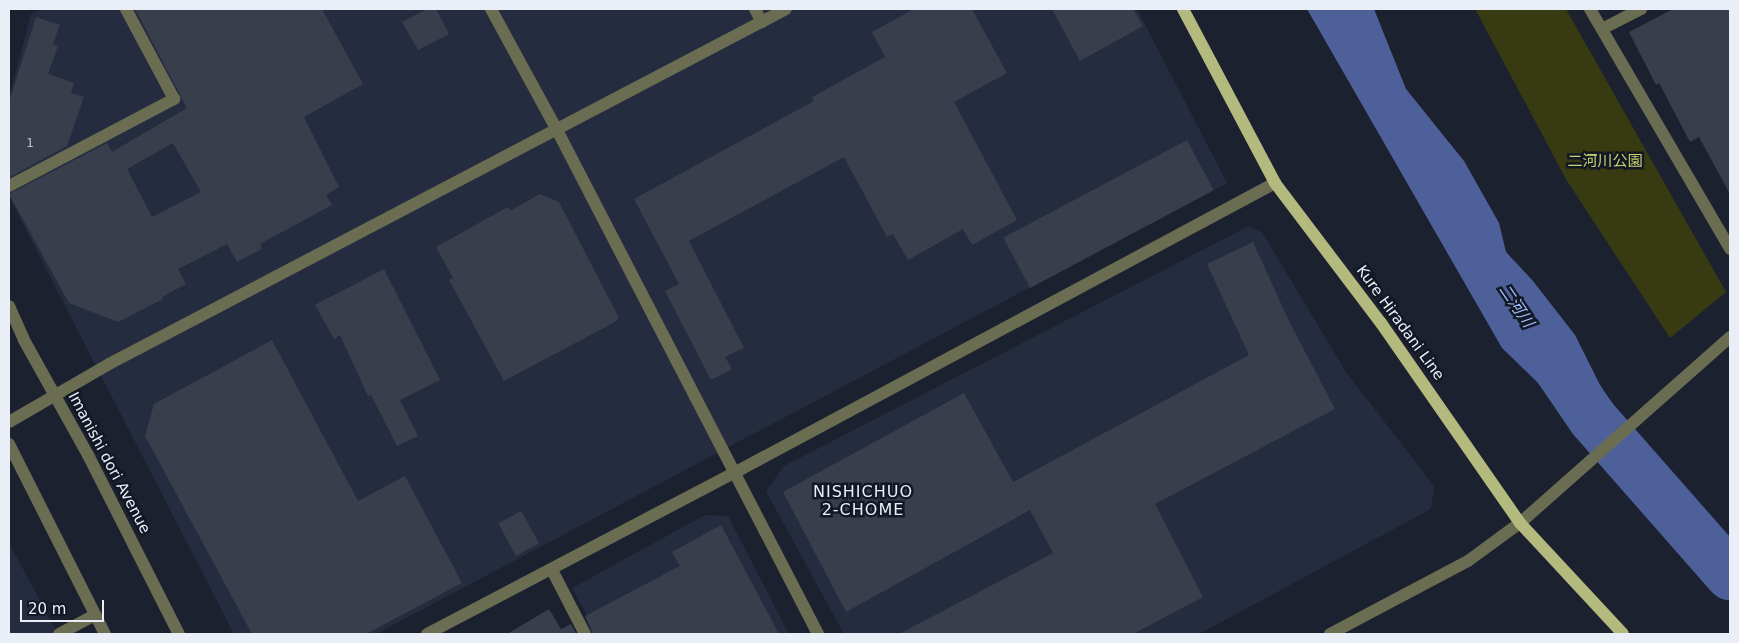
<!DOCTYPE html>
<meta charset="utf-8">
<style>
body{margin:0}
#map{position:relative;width:1739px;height:643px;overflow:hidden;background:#1c212f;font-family:"DejaVu Sans","Noto Sans JP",sans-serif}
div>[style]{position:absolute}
.built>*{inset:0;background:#252c3f}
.green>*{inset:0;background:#383a11}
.water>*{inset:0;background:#4d6099}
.river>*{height:50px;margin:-25px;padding:0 25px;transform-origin:25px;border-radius:25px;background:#4d6099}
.building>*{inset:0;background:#393e4d;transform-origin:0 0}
.minor>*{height:12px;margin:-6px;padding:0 6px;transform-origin:6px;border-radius:6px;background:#6a6d51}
.major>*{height:12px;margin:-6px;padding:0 6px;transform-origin:6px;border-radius:6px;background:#b4ba7e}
span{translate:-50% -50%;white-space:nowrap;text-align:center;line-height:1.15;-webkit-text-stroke:5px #131825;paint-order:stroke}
.number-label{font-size:12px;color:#bec2cc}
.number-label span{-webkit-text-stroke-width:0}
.park-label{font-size:15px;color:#cbd370}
.street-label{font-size:15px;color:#eaeef7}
.water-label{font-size:16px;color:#a3bcfe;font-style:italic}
.neighbourhood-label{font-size:16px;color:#eaeef7;letter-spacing:1px}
.frame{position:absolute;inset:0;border:10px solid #eaeef7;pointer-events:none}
.scale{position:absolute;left:20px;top:600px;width:84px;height:22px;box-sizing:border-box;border:2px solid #eaeef7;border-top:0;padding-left:6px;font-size:15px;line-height:18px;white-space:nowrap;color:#eaeef7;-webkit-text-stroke:4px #131825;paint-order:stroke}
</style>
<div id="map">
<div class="built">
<i style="clip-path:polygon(41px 9px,1137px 9px,1227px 183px,376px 634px,234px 634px,9px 197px,9px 98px,31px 14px)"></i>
<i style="clip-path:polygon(1249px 226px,1262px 232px,1346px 372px,1434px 486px,1431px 509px,1199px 634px,844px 634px,766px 491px,784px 466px)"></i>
<i style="clip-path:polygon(705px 515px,728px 516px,789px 634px,597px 634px,572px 588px)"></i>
<i style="clip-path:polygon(9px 543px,58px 634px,9px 634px)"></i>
</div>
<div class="green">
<i style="clip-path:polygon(1475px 9px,1566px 9px,1726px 292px,1670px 338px,1567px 181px)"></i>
</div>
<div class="water">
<i style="clip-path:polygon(1307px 9px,1374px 9px,1406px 89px,1464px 161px,1499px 223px,1506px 252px,1533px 281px,1575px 335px,1604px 393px,1570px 414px,1502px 348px)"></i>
</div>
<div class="river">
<i style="left:1545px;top:349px;width:85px;rotate:55.6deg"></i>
<i style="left:1593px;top:419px;width:208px;rotate:48.7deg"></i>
</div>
<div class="building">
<i style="clip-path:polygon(evenodd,135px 9px,322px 9px,363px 84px,304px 117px,339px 187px,326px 195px,332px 205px,260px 244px,262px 249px,237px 262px,227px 244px,178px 269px,186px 284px,162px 297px,163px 299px,118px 322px,69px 303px,9px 194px,107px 143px,112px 152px,187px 108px,135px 9px,173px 143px,201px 192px,152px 217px,127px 169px,173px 143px)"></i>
<i style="clip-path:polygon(427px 9px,436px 9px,449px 34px,418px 50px,402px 22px)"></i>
<i style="clip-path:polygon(914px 9px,972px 9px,1007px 73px,954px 102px,1017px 220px,972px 245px,963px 229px,908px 260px,893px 234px,887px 237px,844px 157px,689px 241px,744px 348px,725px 357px,732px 369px,711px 380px,665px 291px,679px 284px,634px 199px,814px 101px,812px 97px,885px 57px,872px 32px)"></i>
<i style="clip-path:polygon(1052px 9px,1133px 9px,1143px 26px,1080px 61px)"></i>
<i style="clip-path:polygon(1673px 9px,1730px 9px,1730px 194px,1699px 137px,1690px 142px,1659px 83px,1656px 85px,1629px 32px)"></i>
<i style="clip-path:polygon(36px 17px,60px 25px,53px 44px,58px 46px,48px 74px,74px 83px,71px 93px,84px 97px,67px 146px,10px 177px,9px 102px)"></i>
<i style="left:1187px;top:140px;width:57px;height:208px;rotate:62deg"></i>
<i style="clip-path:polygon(540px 194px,559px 202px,619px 318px,615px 322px,504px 381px,449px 280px,453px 278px,436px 247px,508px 207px,510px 211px)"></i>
<i style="clip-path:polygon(1253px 242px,1288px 319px,1335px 409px,1155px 504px,1203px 597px,1133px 634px,899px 634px,1053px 553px,1030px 510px,846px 612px,783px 492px,964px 393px,1013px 482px,1249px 355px,1207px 264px)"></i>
<i style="clip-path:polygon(384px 269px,440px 380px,400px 400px,418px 436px,397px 446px,371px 395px,368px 396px,340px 335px,334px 339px,315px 305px)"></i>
<i style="clip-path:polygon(272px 340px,358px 501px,405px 476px,462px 583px,366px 634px,252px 634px,145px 436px,154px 404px)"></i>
<i style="left:521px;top:511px;width:37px;height:26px;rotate:61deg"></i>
<i style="clip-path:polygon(721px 525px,779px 634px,593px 634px,585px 616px,680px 566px,672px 552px)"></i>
<i style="clip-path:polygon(549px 609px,561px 629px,571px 624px,576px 634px,507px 634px)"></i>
</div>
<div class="minor">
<i style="left:491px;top:9px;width:138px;rotate:61.4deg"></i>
<i style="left:557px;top:130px;width:568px;rotate:62.62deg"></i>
<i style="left:755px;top:9px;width:15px;rotate:62deg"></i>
<i style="left:1590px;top:9px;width:278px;rotate:59.7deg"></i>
<i style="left:1602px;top:29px;width:44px;rotate:-27.1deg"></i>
<i style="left:9px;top:186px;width:187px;rotate:-27.8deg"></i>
<i style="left:174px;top:99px;width:102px;rotate:-118.1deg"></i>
<i style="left:9px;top:306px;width:37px;rotate:66deg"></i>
<i style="left:24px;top:340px;width:132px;rotate:60.9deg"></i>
<i style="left:88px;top:455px;width:201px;rotate:63.1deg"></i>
<i style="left:9px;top:422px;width:116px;rotate:-30.1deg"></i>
<i style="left:109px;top:364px;width:764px;rotate:-27.67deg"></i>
<i style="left:9px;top:444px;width:213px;rotate:63.2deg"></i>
<i style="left:552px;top:570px;width:72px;rotate:62.7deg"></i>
<i style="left:59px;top:634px;width:41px;rotate:-27.8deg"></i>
<i style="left:427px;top:634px;width:347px;rotate:-27.7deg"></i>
<i style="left:734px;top:473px;width:614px;rotate:-28.19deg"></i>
<i style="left:1330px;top:634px;width:156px;rotate:-27.9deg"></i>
<i style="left:1468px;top:561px;width:64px;rotate:-36.2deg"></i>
<i style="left:1520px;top:523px;width:281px;rotate:-41.5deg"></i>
</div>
<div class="major">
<i style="left:1183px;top:9px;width:197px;rotate:62.1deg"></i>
<i style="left:1275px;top:183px;width:176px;rotate:52.9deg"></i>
<i style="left:1381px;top:323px;width:244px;rotate:55.2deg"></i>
<i style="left:1520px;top:523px;width:151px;rotate:47.1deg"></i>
</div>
<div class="number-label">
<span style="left:30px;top:144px">1</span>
</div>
<div class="park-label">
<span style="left:1605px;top:162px">二河川公園</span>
</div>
<div class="street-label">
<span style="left:1400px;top:323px;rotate:54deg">Kure Hiradani Line</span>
<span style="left:109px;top:463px;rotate:62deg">Imanishi dori Avenue</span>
</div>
<div class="water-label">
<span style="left:1516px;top:306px;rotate:56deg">二河川</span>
</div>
<div class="neighbourhood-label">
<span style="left:863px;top:501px">NISHICHUO<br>2-CHOME</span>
</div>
<div class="frame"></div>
<div class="scale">20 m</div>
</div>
